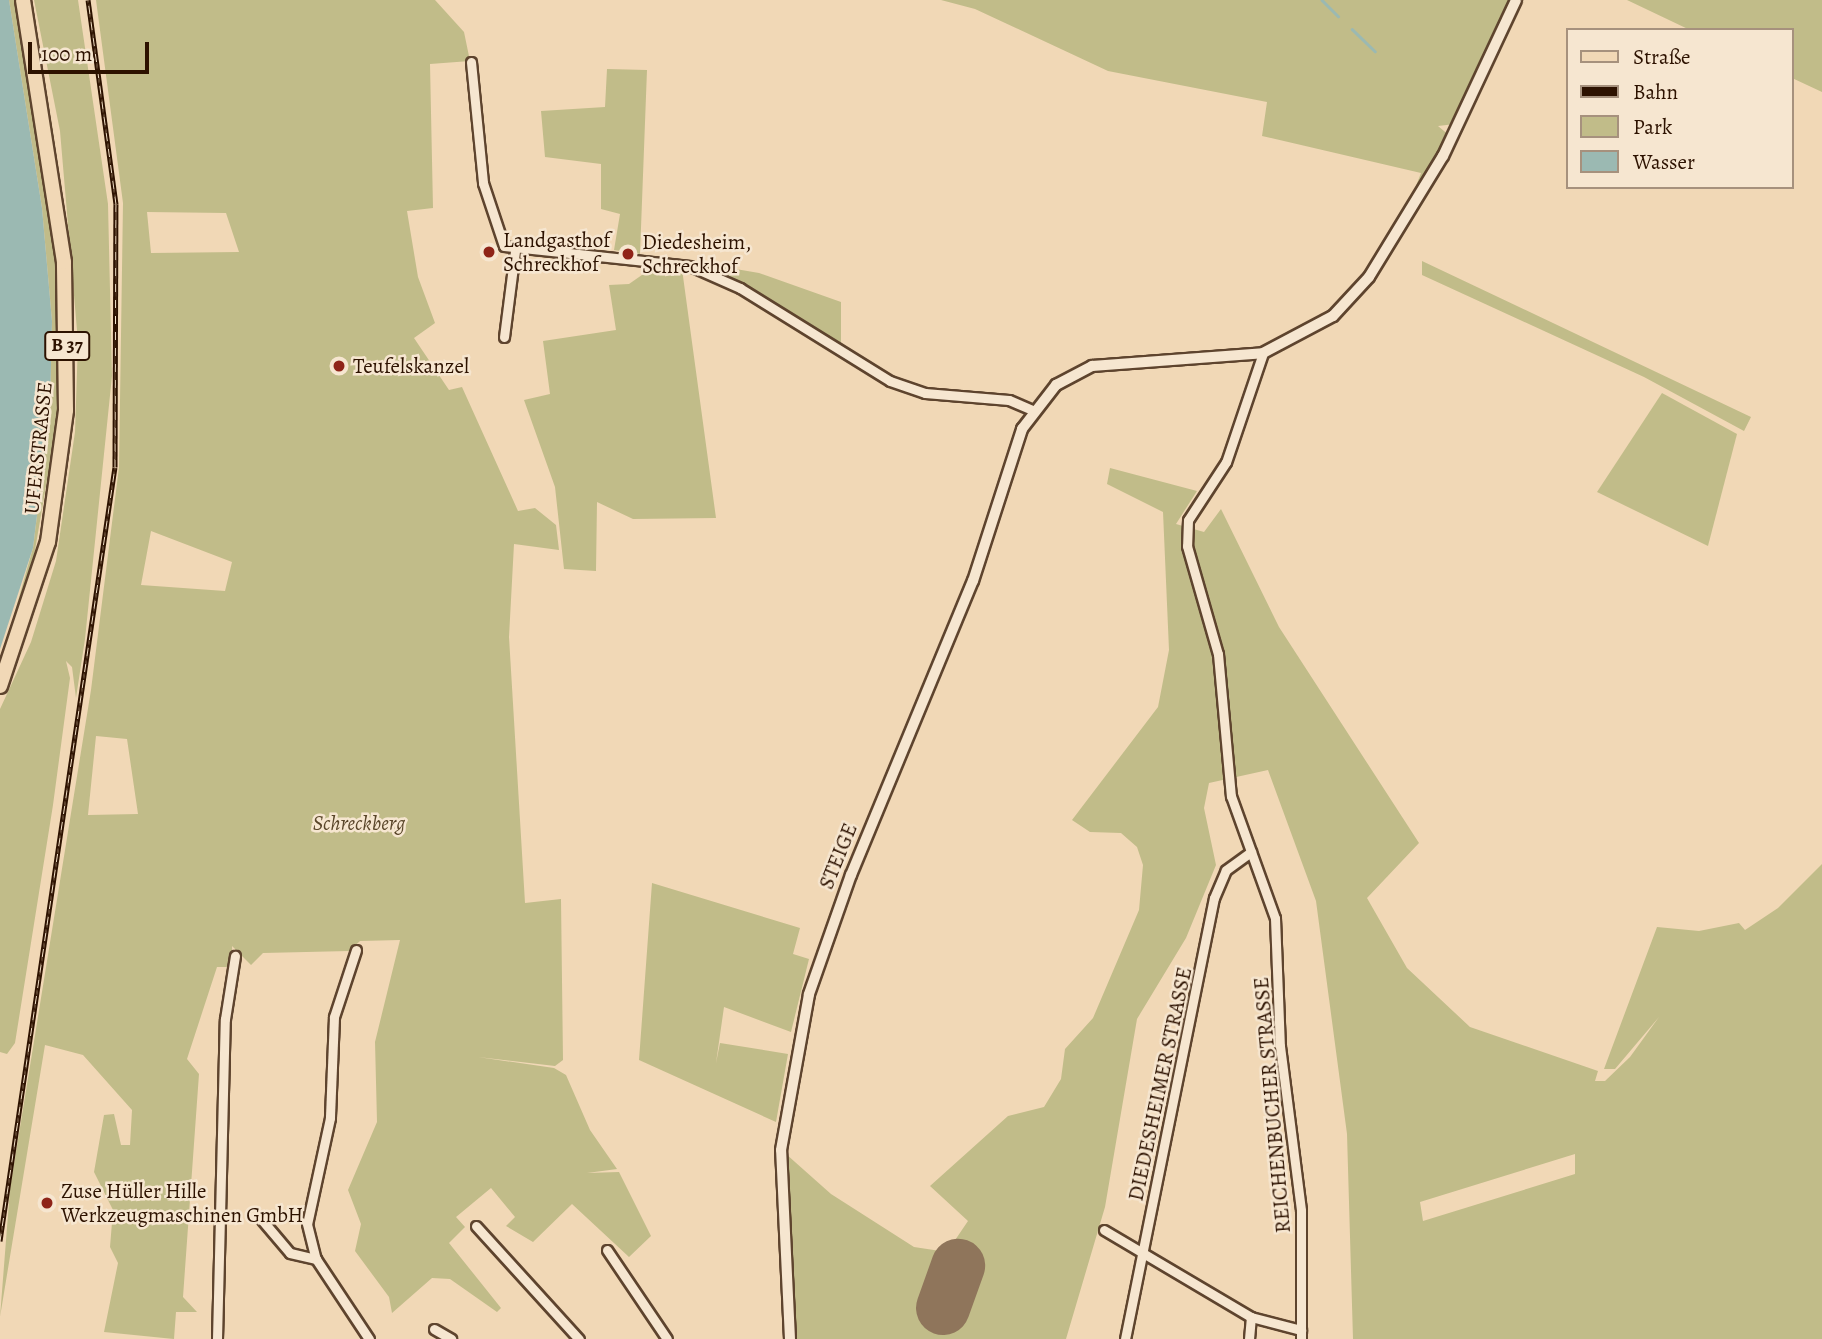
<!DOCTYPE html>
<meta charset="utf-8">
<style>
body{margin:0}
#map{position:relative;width:1822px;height:1339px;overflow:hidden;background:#f1d8b6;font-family:Alegreya,serif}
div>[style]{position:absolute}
.green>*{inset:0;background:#c1bc89}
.water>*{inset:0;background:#9bb9b2}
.stream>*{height:2.5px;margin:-1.25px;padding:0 1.25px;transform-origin:1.25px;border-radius:1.25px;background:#9bb9b2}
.runway>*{height:54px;margin:-27px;padding:0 27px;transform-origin:27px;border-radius:27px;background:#8f755b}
.roads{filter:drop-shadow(2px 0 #5e442e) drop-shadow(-2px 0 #5e442e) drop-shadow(0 2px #5e442e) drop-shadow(0 -2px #5e442e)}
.minor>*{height:9px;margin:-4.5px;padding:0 4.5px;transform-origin:4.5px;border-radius:4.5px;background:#f6e6d0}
.tertiary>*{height:10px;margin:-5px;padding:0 5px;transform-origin:5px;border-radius:5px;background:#f6e6d0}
.primary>*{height:14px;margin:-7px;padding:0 7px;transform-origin:7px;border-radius:7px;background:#f1d8b6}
.rail>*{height:5px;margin-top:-2.5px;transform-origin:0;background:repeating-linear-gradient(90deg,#f6e6d0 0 8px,#2d1200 0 16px);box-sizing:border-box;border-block:2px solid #2d1200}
.dots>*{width:19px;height:19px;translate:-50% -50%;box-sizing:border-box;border:4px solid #f6e6d0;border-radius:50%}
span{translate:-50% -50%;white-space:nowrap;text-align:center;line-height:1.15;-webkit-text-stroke:5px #f6e6d0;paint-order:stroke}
.shield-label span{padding:2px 5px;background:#f6e6d0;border:2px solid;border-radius:5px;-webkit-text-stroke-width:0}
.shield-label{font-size:19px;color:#2d1200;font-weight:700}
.poi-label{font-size:21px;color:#2d1200}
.left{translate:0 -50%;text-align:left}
.street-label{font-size:21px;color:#2d1200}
.park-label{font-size:21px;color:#594529;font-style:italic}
.legend{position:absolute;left:1566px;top:28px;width:228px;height:161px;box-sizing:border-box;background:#f6e6d0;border:2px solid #a6917d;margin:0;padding:9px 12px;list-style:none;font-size:21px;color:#2d1200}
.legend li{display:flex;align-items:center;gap:14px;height:35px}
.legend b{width:35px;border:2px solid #a6917d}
.scale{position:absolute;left:28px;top:42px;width:121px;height:32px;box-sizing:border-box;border:4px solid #2d1200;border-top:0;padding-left:9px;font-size:21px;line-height:24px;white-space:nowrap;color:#2d1200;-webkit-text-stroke:5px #f6e6d0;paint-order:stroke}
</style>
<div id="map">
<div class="green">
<i style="clip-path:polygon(9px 0,16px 0,40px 135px,60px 304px,59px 410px,27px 597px,0 664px,33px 548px,50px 410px,52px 321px,42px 208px)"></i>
<i style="clip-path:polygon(34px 0,78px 0,108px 204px,112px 376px,85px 639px,76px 698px,72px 667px,66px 661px,70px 678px,53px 805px,15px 1043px,7px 1054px,0 1052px,0 709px,31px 642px,56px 561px,75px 432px,78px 342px,60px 131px)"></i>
<i style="clip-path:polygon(evenodd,96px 0,435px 0,464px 32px,470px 61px,430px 64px,433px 208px,407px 211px,418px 277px,435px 323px,414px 338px,449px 390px,462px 387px,518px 511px,535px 508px,556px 525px,559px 550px,514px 544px,509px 637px,525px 903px,561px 899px,563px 1060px,555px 1066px,478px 1057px,554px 1068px,566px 1075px,590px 1130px,617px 1169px,587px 1173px,619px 1172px,651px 1236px,629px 1257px,572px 1204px,533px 1242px,506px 1226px,515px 1217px,491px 1188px,456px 1217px,465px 1227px,449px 1243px,501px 1308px,497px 1312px,450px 1279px,432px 1278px,392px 1313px,389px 1297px,355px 1251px,361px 1224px,348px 1190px,377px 1122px,375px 1042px,400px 940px,360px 941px,349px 951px,263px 953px,251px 965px,232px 946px,233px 967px,217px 967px,187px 1059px,199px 1074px,183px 1297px,197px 1312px,176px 1312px,174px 1339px,104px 1332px,118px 1263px,110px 1247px,113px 1210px,94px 1172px,104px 1115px,114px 1114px,121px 1145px,130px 1145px,132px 1110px,83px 1055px,45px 1045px,0 1317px,10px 1189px,91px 690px,119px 467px,123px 203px,96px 0,147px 212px,226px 213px,239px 252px,151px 253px,147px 212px,96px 0,151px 531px,232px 562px,225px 591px,141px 585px,151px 531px,96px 0,96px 736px,127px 739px,138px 814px,88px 815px,96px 736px)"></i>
<i style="clip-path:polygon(941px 0,1509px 0,1455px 124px,1438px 126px,1450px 136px,1407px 209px,1421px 173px,1262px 136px,1267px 102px,1108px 71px,975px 9px)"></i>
<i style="clip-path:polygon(1627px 0,1822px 0,1822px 92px,1792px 78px,1792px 30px,1690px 30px)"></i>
<i style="clip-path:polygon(607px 69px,647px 70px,640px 254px,614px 250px,620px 214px,601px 209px,601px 164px,545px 157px,541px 111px,605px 107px)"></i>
<i style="clip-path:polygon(689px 261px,759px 273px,841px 302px,841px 344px,760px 293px)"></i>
<i style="clip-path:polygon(1422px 261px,1751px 417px,1744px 431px,1644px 377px,1422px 275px)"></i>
<i style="clip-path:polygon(652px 268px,682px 269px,716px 518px,633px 519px,597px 502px,596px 571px,564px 569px,555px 487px,524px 400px,550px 394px,543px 341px,616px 330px,609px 285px,629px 284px)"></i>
<i style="clip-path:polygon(1662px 393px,1737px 434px,1708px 546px,1597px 492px)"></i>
<i style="clip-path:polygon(evenodd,1110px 468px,1197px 491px,1176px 524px,1204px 532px,1221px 509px,1279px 627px,1419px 843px,1367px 898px,1407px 968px,1470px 1027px,1598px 1071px,1595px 1081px,1605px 1081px,1630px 1057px,1659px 1017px,1615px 1069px,1604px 1069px,1657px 927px,1699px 931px,1739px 923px,1745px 930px,1778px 908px,1822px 864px,1822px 1339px,1353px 1339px,1347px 1134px,1316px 901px,1268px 770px,1209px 783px,1204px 808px,1216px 865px,1186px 938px,1137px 1019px,1105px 1207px,1066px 1339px,792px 1339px,786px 1154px,831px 1194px,914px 1247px,947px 1252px,968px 1221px,930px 1186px,1008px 1116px,1044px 1107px,1061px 1079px,1065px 1049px,1093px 1018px,1139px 910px,1143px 865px,1137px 847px,1121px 833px,1090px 832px,1072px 820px,1158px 707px,1169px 650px,1163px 512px,1107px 484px,1110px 468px,1575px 1154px,1575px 1174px,1423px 1221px,1420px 1202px,1575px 1154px)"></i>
<i style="clip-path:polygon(652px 883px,800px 928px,793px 954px,809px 959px,791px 1032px,724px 1007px,716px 1063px,720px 1043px,788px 1054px,776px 1122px,639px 1060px)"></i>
</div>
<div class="water">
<i style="clip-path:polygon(0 0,9px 0,42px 208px,52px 321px,50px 410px,33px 548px,0 649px)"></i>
</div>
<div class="stream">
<i style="left:1322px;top:0;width:23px;rotate:45deg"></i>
<i style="left:1352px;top:29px;width:32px;rotate:44deg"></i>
</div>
<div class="runway">
<i style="left:943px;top:1308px;width:45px;rotate:-70.3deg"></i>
</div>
<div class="roads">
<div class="minor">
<i style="left:471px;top:62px;width:122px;rotate:84.3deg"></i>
<i style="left:483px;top:183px;width:66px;rotate:71.6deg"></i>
<i style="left:504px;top:246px;width:187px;rotate:6.1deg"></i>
<i style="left:690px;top:266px;width:55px;rotate:23.7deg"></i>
<i style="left:740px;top:288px;width:176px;rotate:31.8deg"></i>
<i style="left:890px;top:381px;width:37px;rotate:19deg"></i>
<i style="left:925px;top:393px;width:84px;rotate:4.8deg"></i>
<i style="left:1009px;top:400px;width:25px;rotate:23deg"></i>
<i style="left:504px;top:337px;width:87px;rotate:-82.7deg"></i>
<i style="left:1263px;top:353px;width:115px;rotate:108.7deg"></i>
<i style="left:1226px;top:462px;width:69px;rotate:123.2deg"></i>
<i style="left:1188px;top:520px;width:26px;rotate:92deg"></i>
<i style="left:1187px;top:546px;width:112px;rotate:74deg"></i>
<i style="left:1218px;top:654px;width:143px;rotate:84.8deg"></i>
<i style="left:1231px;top:796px;width:130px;rotate:70.2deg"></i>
<i style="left:1275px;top:918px;width:128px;rotate:87.8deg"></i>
<i style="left:1280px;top:1046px;width:166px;rotate:82.7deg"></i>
<i style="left:1301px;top:1211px;width:128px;rotate:90deg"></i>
<i style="left:356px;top:950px;width:71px;rotate:108.2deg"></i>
<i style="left:334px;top:1017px;width:101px;rotate:92.3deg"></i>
<i style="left:330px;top:1118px;width:108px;rotate:102.2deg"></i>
<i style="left:307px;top:1224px;width:36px;rotate:76deg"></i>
<i style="left:316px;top:1259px;width:96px;rotate:56.5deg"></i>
<i style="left:262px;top:1220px;width:43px;rotate:49.7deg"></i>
<i style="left:290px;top:1253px;width:27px;rotate:13deg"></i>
<i style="left:476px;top:1226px;width:153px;rotate:47.7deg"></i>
<i style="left:1104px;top:1230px;width:171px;rotate:30.6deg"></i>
<i style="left:1251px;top:1317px;width:52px;rotate:14.6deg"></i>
<i style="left:607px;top:1250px;width:107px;rotate:56deg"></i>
<i style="left:434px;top:1329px;width:20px;rotate:30deg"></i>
<i style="left:217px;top:1339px;width:320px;rotate:-88.6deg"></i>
<i style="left:225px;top:1019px;width:64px;rotate:-81deg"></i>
<i style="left:1125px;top:1339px;width:450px;rotate:-78.6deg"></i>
<i style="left:1214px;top:898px;width:30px;rotate:-67deg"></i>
<i style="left:1226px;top:870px;width:31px;rotate:-36deg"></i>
<i style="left:1249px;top:1339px;width:22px;rotate:-85deg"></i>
</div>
<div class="tertiary">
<i style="left:790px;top:1339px;width:189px;rotate:-92.7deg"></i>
<i style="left:781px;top:1150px;width:158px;rotate:-79.8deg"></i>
<i style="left:809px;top:994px;width:126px;rotate:-70.6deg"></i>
<i style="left:851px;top:875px;width:318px;rotate:-67.5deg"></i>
<i style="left:973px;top:581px;width:160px;rotate:-72.1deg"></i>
<i style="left:1022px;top:429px;width:56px;rotate:-52.3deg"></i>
<i style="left:1056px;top:385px;width:41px;rotate:-27.8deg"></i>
<i style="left:1092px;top:366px;width:171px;rotate:-4.3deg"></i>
<i style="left:1263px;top:353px;width:79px;rotate:-27.9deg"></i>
<i style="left:1333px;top:316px;width:53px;rotate:-47.3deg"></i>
<i style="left:1369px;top:277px;width:142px;rotate:-58.6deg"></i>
<i style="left:1443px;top:156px;width:172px;rotate:-64.9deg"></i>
</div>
<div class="primary">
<i style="left:0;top:686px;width:152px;rotate:-71.6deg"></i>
<i style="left:48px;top:542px;width:133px;rotate:-82.2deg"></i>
<i style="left:66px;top:410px;width:148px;rotate:-90.8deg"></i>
<i style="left:64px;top:262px;width:265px;rotate:-98.9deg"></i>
</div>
</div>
<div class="rail">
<i style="left:0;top:1241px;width:782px;rotate:-81.55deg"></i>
<i style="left:115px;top:467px;width:263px;rotate:-89.8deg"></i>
<i style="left:116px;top:204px;width:206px;rotate:-97.8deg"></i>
</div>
<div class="dots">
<i style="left:489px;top:252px;background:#8f2418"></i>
<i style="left:628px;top:254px;background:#8f2418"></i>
<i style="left:339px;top:366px;background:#8f2418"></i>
<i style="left:47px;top:1203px;background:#8f2418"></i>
</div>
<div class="shield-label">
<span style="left:67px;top:346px">B 37</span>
</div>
<div class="poi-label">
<span class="left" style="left:503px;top:252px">Landgasthof<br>Schreckhof</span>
<span class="left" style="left:642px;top:254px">Diedesheim,<br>Schreckhof</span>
<span class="left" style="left:353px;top:366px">Teufelskanzel</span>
<span class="left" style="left:61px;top:1203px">Zuse Hüller Hille<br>Werkzeugmaschinen GmbH</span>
</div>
<div class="street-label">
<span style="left:38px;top:448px;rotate:-84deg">UFERSTRASSE</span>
<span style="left:838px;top:856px;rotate:-68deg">STEIGE</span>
<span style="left:1160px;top:1084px;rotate:-78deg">DIEDESHEIMER STRASSE</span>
<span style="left:1272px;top:1105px;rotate:-95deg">REICHENBUCHER STRASSE</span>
</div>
<div class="park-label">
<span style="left:359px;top:823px">Schreckberg</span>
</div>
<ul class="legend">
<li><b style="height:9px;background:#f1d8b6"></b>Straße</li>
<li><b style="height:9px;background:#2d1200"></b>Bahn</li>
<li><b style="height:19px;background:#c1bc89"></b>Park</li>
<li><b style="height:19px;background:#9bb9b2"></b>Wasser</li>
</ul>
<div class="scale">100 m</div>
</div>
